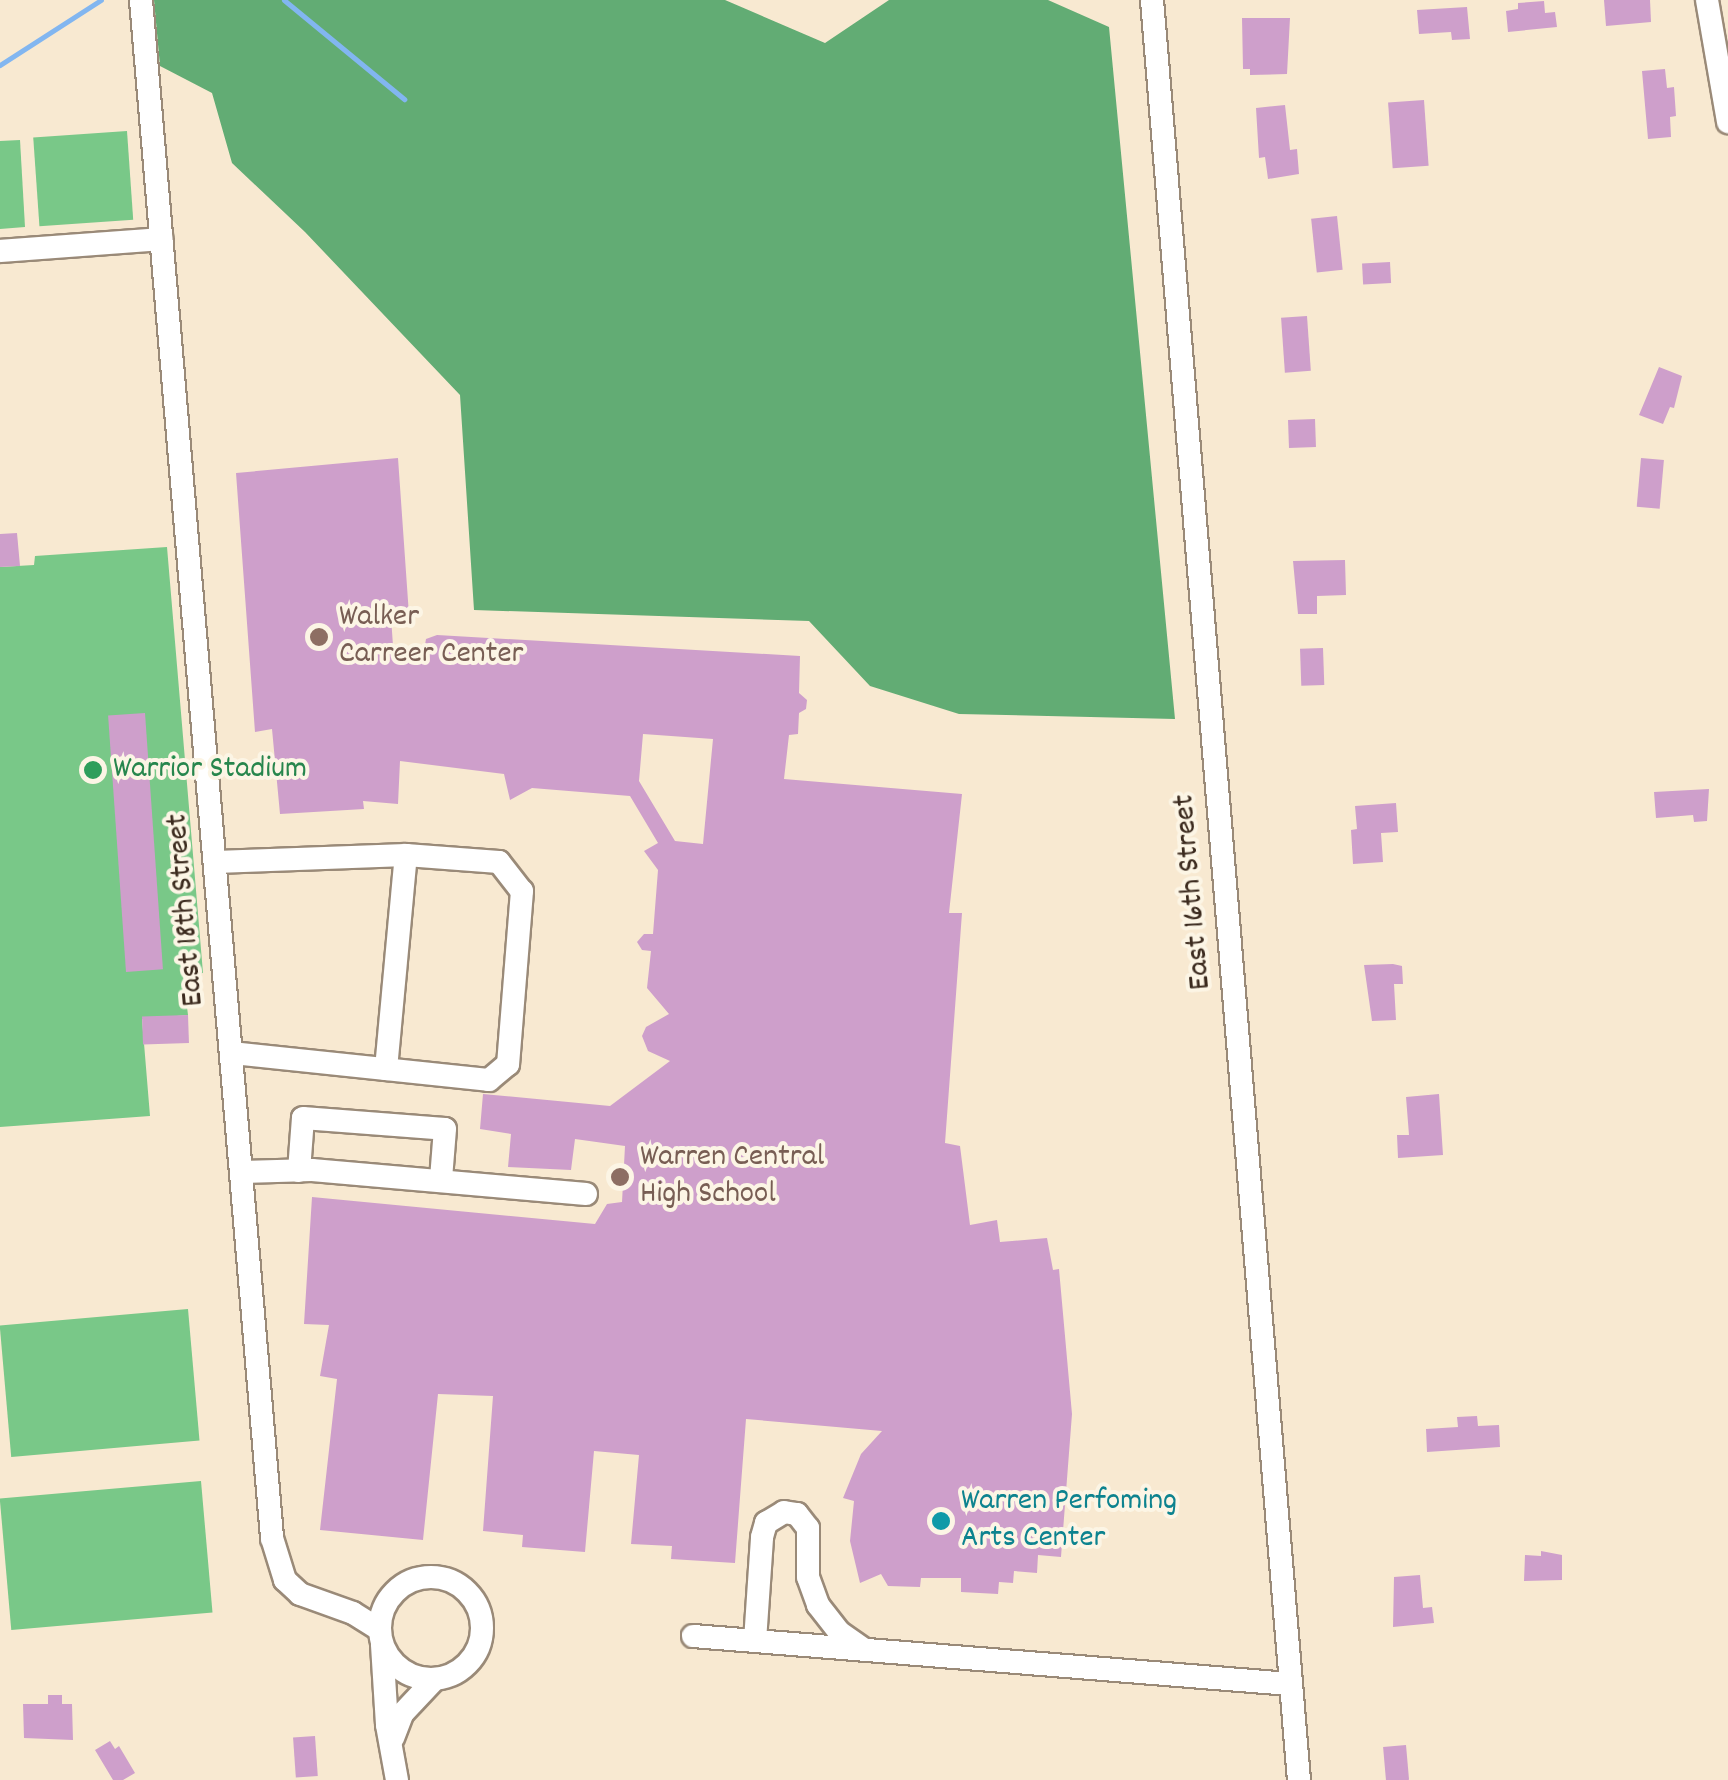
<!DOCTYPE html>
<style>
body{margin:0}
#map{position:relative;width:1728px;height:1780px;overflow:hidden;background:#f8e9d1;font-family:Dekko,sans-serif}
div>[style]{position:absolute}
.green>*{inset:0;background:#79c888;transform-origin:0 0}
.forest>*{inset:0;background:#62ac74}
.stream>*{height:5px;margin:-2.5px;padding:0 2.5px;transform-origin:2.5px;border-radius:2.5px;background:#82b6f0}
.building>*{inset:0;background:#ce9fcb;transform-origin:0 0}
.roads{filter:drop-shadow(2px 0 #9a8a78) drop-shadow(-2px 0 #9a8a78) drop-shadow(0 2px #9a8a78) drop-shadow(0 -2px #9a8a78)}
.minor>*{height:22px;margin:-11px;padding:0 11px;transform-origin:11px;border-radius:11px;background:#fff}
.minor>.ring{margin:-11px;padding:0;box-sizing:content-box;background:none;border:22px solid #fff;border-radius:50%}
.dots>*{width:28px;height:28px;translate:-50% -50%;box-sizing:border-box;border:5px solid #fcf5e5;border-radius:50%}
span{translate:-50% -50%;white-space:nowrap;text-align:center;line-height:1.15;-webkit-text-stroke:8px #fcf5e5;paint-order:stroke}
.education-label{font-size:32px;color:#785e54}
.left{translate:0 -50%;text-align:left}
.leisure-label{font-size:32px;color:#27864d}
.street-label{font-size:32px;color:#3b2a1e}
.culture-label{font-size:32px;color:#0d838f}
</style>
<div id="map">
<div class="green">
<i style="left:127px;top:131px;width:89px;height:94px;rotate:86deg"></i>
<i style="clip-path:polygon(20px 140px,25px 227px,0 229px,0 141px)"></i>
<i style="clip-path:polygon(167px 547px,203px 973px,183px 975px,188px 1015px,142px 1019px,150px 1116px,0 1127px,0 567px,34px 565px,35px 556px)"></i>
<i style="left:188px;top:1309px;width:132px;height:189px;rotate:85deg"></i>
<i style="left:201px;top:1481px;width:132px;height:202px;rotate:85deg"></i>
</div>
<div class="forest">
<i style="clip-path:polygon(154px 0,725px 0,825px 43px,889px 0,1048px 0,1109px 27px,1175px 719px,959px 714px,870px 686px,809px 621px,474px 610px,460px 395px,305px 232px,232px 163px,212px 93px,160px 66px)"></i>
</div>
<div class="stream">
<i style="left:284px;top:0;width:156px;rotate:39.5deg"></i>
<i style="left:0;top:65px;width:120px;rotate:-32.8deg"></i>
</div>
<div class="building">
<i style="clip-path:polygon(1604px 0,1650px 0,1651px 22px,1606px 26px)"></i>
<i style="clip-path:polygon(1544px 1px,1545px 13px,1555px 12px,1557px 27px,1508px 32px,1506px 11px,1518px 9px,1518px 3px)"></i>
<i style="clip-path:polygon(1467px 7px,1470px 39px,1452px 40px,1451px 32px,1419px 34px,1417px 10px)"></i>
<i style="clip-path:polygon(1242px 18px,1290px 18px,1287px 74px,1250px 75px,1250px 69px,1243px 69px)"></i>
<i style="clip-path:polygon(1665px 69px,1667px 88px,1674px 87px,1676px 116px,1670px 117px,1671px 137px,1648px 139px,1642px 71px)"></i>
<i style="left:1424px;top:100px;width:66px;height:36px;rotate:86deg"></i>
<i style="clip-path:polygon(1285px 105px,1290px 150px,1297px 149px,1299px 174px,1268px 179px,1265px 157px,1259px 158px,1256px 108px)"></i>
<i style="left:1337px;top:216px;width:54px;height:26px;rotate:84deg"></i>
<i style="left:1390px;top:262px;width:21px;height:28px;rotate:87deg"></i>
<i style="left:1307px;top:316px;width:55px;height:26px;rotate:86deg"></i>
<i style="clip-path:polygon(1659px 367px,1682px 376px,1674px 408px,1670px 407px,1663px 424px,1639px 415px)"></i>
<i style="left:1315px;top:419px;width:28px;height:27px;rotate:88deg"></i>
<i style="clip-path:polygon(evenodd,398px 458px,409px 615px,391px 617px,394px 660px,422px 662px,426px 639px,437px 635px,800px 656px,799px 693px,807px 700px,806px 709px,799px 713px,798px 734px,789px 735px,784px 779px,962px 794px,949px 913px,962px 913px,945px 1143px,960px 1146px,970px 1225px,997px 1220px,1000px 1242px,1047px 1238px,1053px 1270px,1059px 1269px,1072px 1414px,1061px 1557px,1038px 1555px,1037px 1573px,1014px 1571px,1013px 1583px,999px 1582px,998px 1594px,961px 1592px,961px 1578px,921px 1578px,920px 1587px,888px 1586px,881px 1574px,860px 1583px,850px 1541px,854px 1501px,843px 1498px,861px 1454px,882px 1431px,746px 1419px,735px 1563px,671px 1559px,672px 1546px,631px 1544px,639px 1455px,594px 1451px,585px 1552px,522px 1547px,523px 1535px,483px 1531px,493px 1396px,438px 1394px,423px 1540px,320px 1530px,337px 1379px,320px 1376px,329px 1325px,304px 1324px,312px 1197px,595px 1224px,607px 1204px,622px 1202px,625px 1146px,575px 1139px,571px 1170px,508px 1167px,511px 1134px,480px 1129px,483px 1094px,610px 1106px,670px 1061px,648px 1051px,642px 1036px,646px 1027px,669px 1014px,647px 988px,651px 951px,642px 950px,637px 942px,644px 934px,653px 934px,658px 870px,644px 851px,658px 843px,630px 796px,532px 788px,510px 800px,504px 774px,400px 761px,398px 804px,363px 801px,364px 809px,280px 814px,272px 729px,255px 732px,236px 473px,398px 458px,643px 734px,713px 739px,703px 844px,675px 841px,639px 781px,643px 734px)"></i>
<i style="left:1641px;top:458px;width:23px;height:49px;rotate:5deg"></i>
<i style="clip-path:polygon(17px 533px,20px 566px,0 567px,0 534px)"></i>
<i style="clip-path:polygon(1345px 560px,1346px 595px,1317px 596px,1317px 614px,1298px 614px,1293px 561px)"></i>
<i style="left:1323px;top:648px;width:37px;height:23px;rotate:88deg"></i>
<i style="left:145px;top:713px;width:257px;height:37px;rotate:86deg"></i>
<i style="clip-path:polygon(1709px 789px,1707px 821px,1694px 822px,1693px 815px,1656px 818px,1654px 792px)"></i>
<i style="clip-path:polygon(1396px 803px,1398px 832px,1381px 833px,1383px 862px,1353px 864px,1351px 830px,1357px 829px,1355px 806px)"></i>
<i style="clip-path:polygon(1393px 964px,1402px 966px,1403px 984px,1394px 984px,1396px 1020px,1372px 1021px,1364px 965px)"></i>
<i style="left:188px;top:1015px;width:28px;height:46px;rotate:88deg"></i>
<i style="clip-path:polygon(1439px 1094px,1443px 1155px,1398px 1158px,1397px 1135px,1409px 1135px,1406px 1097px)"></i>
<i style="clip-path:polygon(1477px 1416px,1478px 1426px,1499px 1425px,1500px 1447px,1427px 1452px,1426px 1429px,1458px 1427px,1457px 1417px)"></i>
<i style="clip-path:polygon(1541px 1551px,1562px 1555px,1562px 1580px,1524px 1581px,1525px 1555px,1541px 1556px)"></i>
<i style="clip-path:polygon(1420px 1575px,1423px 1608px,1432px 1607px,1434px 1623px,1393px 1627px,1394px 1577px)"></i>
<i style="clip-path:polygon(48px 1695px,62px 1695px,62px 1704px,72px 1704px,73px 1740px,24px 1738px,23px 1704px,48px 1704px)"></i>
<i style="left:315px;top:1736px;width:40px;height:22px;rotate:86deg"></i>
<i style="clip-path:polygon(110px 1741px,115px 1749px,119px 1746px,135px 1773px,123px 1780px,113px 1780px,95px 1750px)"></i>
<i style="left:1406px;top:1745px;width:35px;height:23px;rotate:85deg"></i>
</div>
<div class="roads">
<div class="minor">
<i style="left:141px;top:0;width:1544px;rotate:85.13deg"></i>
<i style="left:272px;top:1538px;width:44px;rotate:72.8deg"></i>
<i style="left:285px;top:1580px;width:21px;rotate:43deg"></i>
<i style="left:300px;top:1594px;width:56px;rotate:19.7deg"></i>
<i style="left:353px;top:1613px;width:32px;rotate:32deg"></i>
<i style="left:1152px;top:0;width:1786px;rotate:85.28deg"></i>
<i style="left:1707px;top:0;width:124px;rotate:80.2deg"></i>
<i style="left:0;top:251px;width:162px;rotate:-4.2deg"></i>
<i style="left:216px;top:862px;width:190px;rotate:-2.1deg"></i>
<i style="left:406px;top:855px;width:93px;rotate:4.3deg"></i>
<i style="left:499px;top:862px;width:37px;rotate:52deg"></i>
<i style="left:522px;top:891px;width:174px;rotate:94.6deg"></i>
<i style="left:508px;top:1064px;width:25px;rotate:140deg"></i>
<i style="left:489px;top:1080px;width:258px;rotate:-174deg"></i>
<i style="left:386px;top:1069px;width:215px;rotate:-84.7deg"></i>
<i style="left:299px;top:1171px;width:53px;rotate:-85.7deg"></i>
<i style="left:303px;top:1118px;width:142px;rotate:4.4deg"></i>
<i style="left:445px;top:1129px;width:50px;rotate:94.6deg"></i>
<i style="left:242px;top:1172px;width:70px;rotate:-1.6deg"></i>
<i style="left:312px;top:1170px;width:275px;rotate:5deg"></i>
<i class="ring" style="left:380px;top:1577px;width:80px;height:80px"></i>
<i style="left:693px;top:1636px;width:599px;rotate:4.6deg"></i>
<i style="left:755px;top:1641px;width:104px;rotate:-86.1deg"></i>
<i style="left:762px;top:1537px;width:15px;rotate:-74deg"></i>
<i style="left:766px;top:1523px;width:21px;rotate:-31deg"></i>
<i style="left:784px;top:1512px;width:13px;rotate:9deg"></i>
<i style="left:797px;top:1514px;width:18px;rotate:52deg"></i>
<i style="left:808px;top:1528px;width:49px;rotate:90deg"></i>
<i style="left:808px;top:1577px;width:30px;rotate:70deg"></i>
<i style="left:818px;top:1605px;width:34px;rotate:52deg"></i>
<i style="left:839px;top:1632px;width:28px;rotate:35deg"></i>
<i style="left:382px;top:1645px;width:80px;rotate:86.4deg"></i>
<i style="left:387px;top:1725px;width:56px;rotate:79.7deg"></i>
<i style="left:393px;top:1738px;width:26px;rotate:-69deg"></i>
<i style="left:402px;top:1714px;width:48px;rotate:-46.7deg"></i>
</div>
</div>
<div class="dots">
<i style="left:319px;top:637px;background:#8d6e63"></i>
<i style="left:93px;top:770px;background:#2e9e5b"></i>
<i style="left:620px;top:1177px;background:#8d6e63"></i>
<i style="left:941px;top:1521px;background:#0f9aa8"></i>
</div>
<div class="education-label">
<span class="left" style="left:339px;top:637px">Walker<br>Carreer Center</span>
<span class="left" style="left:640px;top:1177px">Warren Central<br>High School</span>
</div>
<div class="leisure-label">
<span class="left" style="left:113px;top:770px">Warrior Stadium</span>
</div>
<div class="street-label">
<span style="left:1194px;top:892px;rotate:-95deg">East 16th Street</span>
<span style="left:187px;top:910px;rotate:-95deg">East 18th Street</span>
</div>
<div class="culture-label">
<span class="left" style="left:961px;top:1521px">Warren Perfoming<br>Arts Center</span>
</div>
</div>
